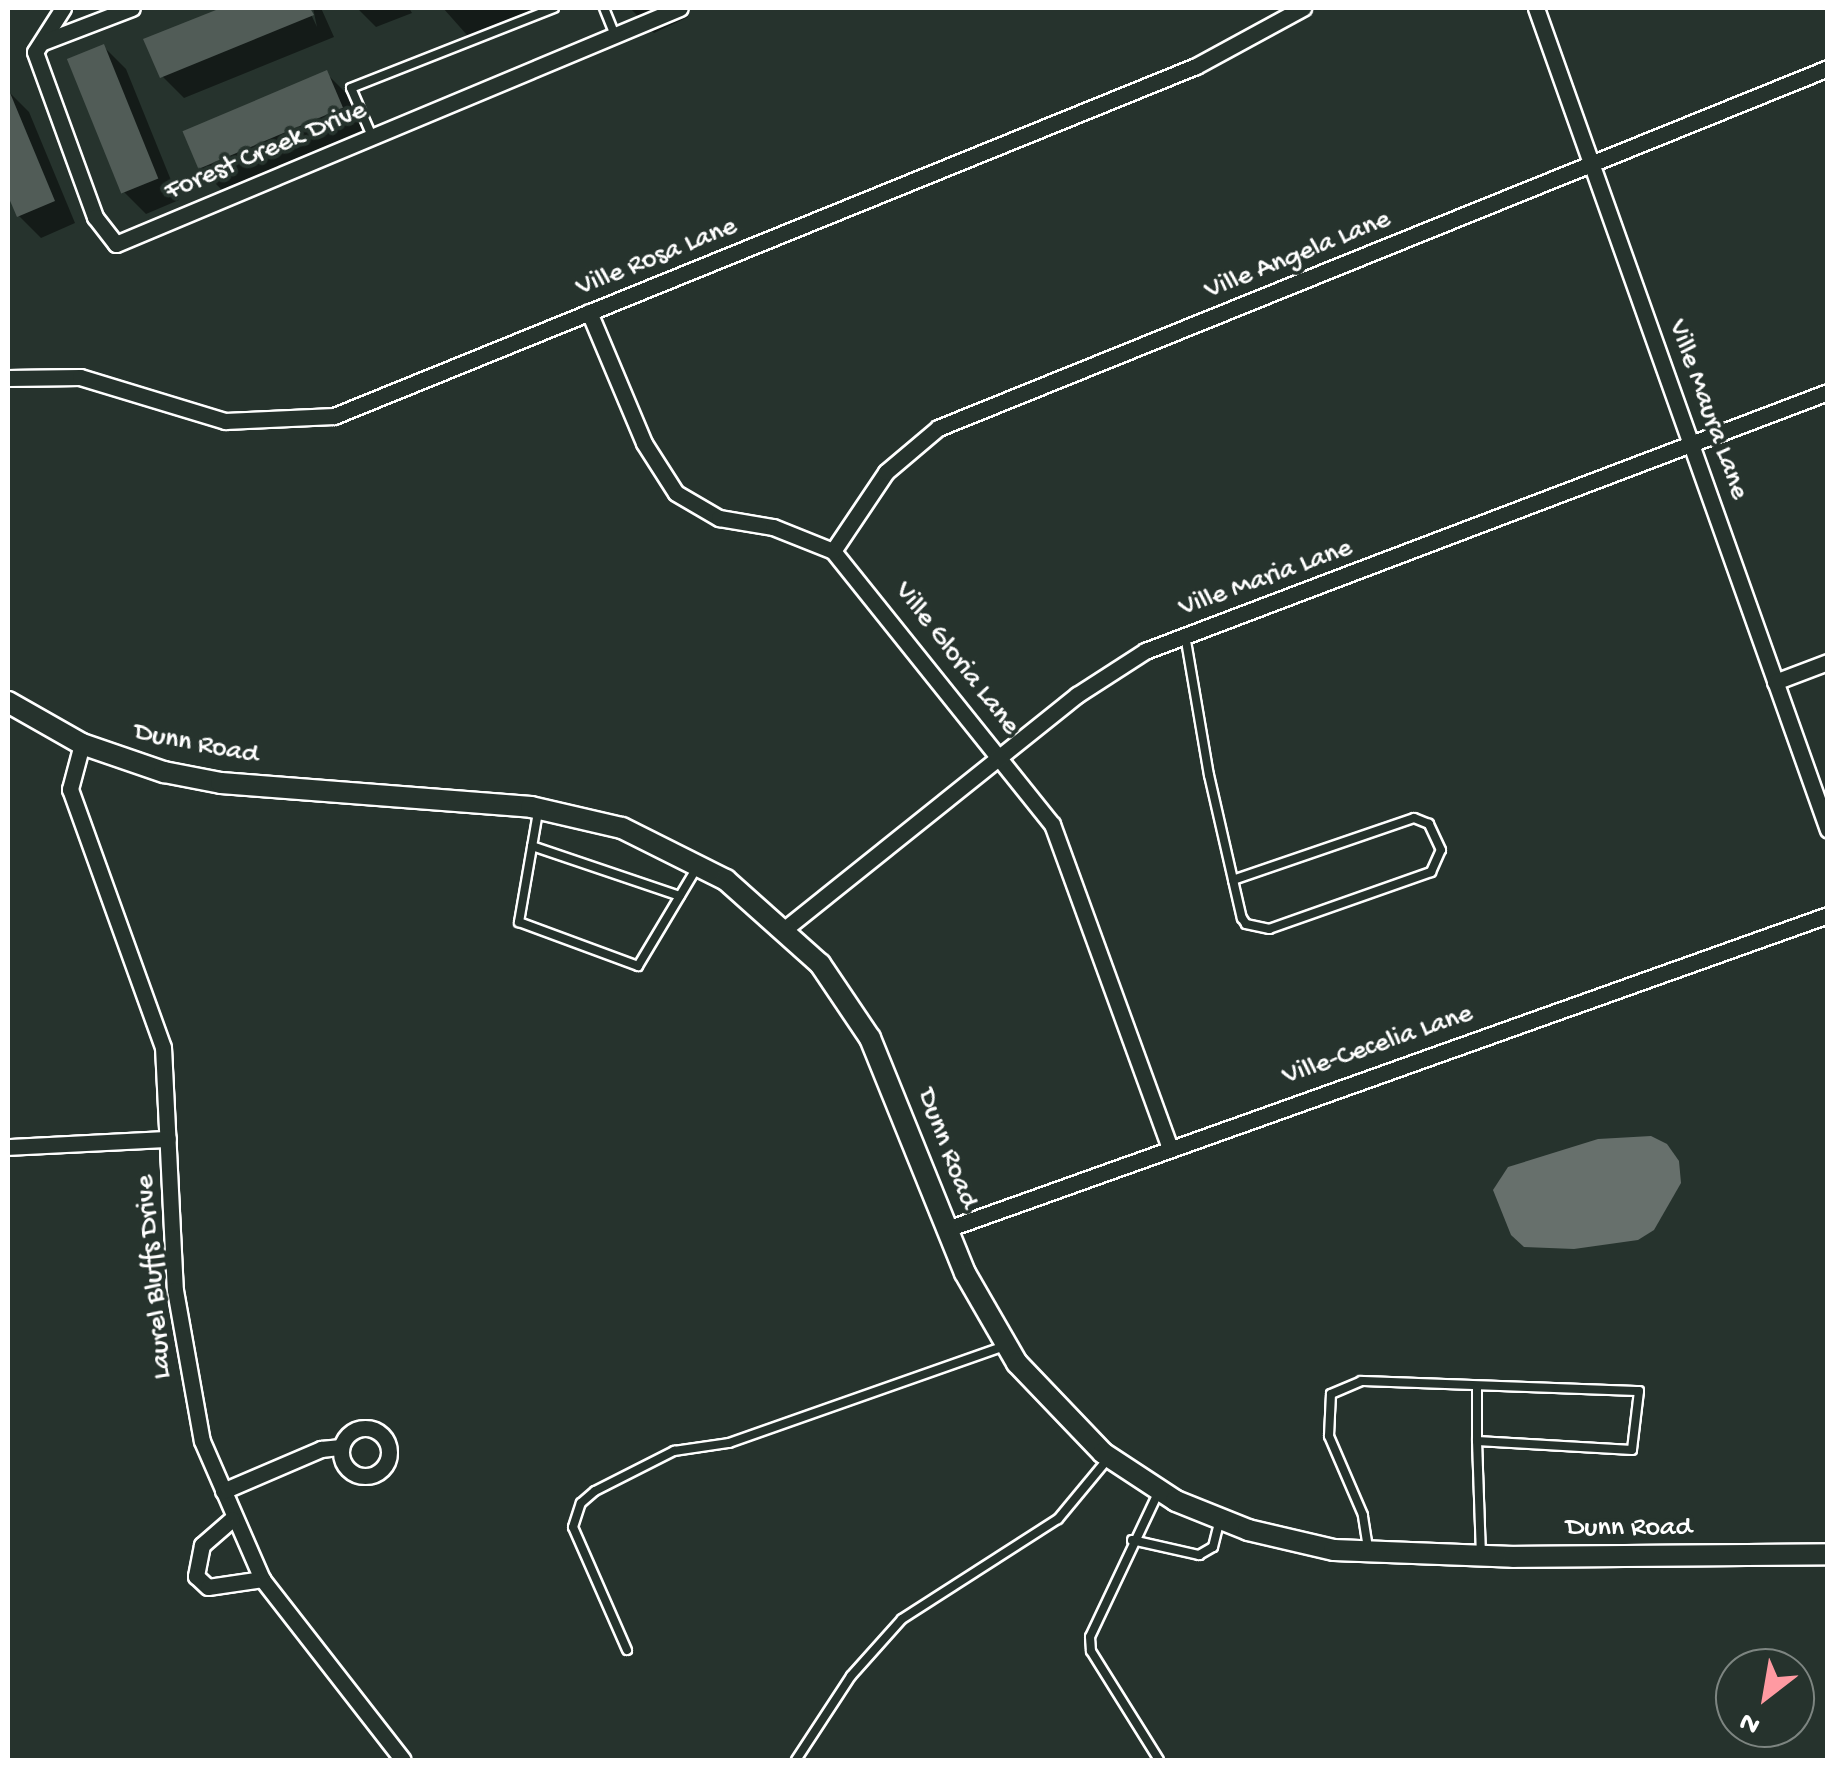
<!DOCTYPE html>
<style>
body{margin:0}
#map{position:relative;width:1835px;height:1768px;overflow:hidden;background:#26332d;font-family:"Gochi Hand",sans-serif}
div>[style]{position:absolute}
.water>*{inset:0;background:#67706c}
.shadow>*{inset:0;background:#0007}
.building>*{inset:0;background:#515c57;transform-origin:0 0}
.roads{filter:drop-shadow(2px 0 #fff) drop-shadow(-2px 0 #fff) drop-shadow(0 2px #fff) drop-shadow(0 -2px #fff)}
.service>*{height:8px;margin:-4px;padding:0 4px;transform-origin:4px;border-radius:4px;background:#26332d}
.minor>*{height:15px;margin:-7.5px;padding:0 7.5px;transform-origin:7.5px;border-radius:7.5px;background:#26332d}
.minor>.ring{margin:-7.5px;padding:0;box-sizing:content-box;background:none;border:15px solid #26332d;border-radius:50%}
.tertiary>*{height:20px;margin:-10px;padding:0 10px;transform-origin:10px;border-radius:10px;background:#26332d}
span{translate:-50% -50%;white-space:nowrap;text-align:center;line-height:1.15;-webkit-text-stroke:8px #26332d;paint-order:stroke}
.street-label{font-size:28px;color:#fff}
.frame{position:absolute;inset:0;border:10px solid #fff;pointer-events:none}
.north{position:absolute;left:1715px;top:1648px;width:100px;height:100px;box-sizing:border-box;background:#26332d;border:2px solid #7d8581;border-radius:50%;rotate:211deg;font-size:28px;font-weight:700;line-height:40px;text-align:center;color:#fff}
.north::after{content:'';display:block;margin:auto;width:35px;height:45px;background:#ff9aa2;clip-path:polygon(50% 0,100% 100%,50% 72%,0 100%)}
</style>
<div id="map">
<div class="water">
<i style="clip-path:polygon(1651px 1136px,1667px 1144px,1679px 1161px,1681px 1183px,1654px 1230px,1638px 1240px,1574px 1249px,1524px 1247px,1511px 1235px,1493px 1190px,1508px 1167px,1598px 1139px)"></i>
</div>
<div class="shadow">
<i style="clip-path:polygon(227px 8px,308px 8px,317px 27px,313px 8px,321px 8px,334px 37px,184px 98px,162px 76px,146px 40px)"></i>
<i style="clip-path:polygon(357px 8px,409px 8px,412px 13px,376px 27px)"></i>
<i style="clip-path:polygon(443px 8px,538px 8px,467px 35px)"></i>
<i style="clip-path:polygon(630px 8px,684px 8px,688px 17px,654px 33px)"></i>
<i style="clip-path:polygon(104px 47px,126px 69px,179px 200px,146px 214px,124px 192px)"></i>
<i style="clip-path:polygon(326px 73px,348px 95px,363px 130px,222px 190px,200px 168px)"></i>
<i style="clip-path:polygon(8px 91px,29px 112px,75px 223px,41px 238px,19px 216px,8px 189px)"></i>
</div>
<div class="building">
<i style="clip-path:polygon(221px 8px,310px 8px,314px 15px,160px 78px,143px 39px)"></i>
<i style="left:104px;top:44px;width:145px;height:40px;rotate:68deg"></i>
<i style="left:327px;top:70px;width:41px;height:157px;rotate:67deg"></i>
<i style="clip-path:polygon(8px 88px,55px 201px,17px 217px,8px 196px)"></i>
</div>
<div class="roads">
<div class="service">
<i style="left:604px;top:8px;width:27px;rotate:68deg"></i>
<i style="left:371px;top:134px;width:50px;rotate:-113.5deg"></i>
<i style="left:351px;top:88px;width:218px;rotate:-21.5deg"></i>
<i style="left:1185px;top:635px;width:142px;rotate:80.3deg"></i>
<i style="left:1209px;top:775px;width:108px;rotate:77.1deg"></i>
<i style="left:1233px;top:880px;width:39px;rotate:77deg"></i>
<i style="left:1242px;top:918px;width:7px;rotate:56deg"></i>
<i style="left:1246px;top:924px;width:24px;rotate:12deg"></i>
<i style="left:1269px;top:929px;width:172px;rotate:-19.4deg"></i>
<i style="left:1431px;top:872px;width:24px;rotate:-66deg"></i>
<i style="left:1441px;top:850px;width:29px;rotate:-115deg"></i>
<i style="left:1429px;top:824px;width:16px;rotate:-158deg"></i>
<i style="left:1414px;top:818px;width:191px;rotate:161.1deg"></i>
<i style="left:538px;top:812px;width:112px;rotate:99.8deg"></i>
<i style="left:519px;top:922px;width:127px;rotate:20.3deg"></i>
<i style="left:638px;top:966px;width:113px;rotate:-59.1deg"></i>
<i style="left:532px;top:846px;width:156px;rotate:18.7deg"></i>
<i style="left:1477px;top:1441px;width:55px;rotate:-90deg"></i>
<i style="left:1159px;top:1491px;width:161px;rotate:115.3deg"></i>
<i style="left:1090px;top:1637px;width:14px;rotate:86deg"></i>
<i style="left:1091px;top:1651px;width:128px;rotate:58deg"></i>
<i style="left:1132px;top:1540px;width:69px;rotate:12.6deg"></i>
<i style="left:1199px;top:1555px;width:16px;rotate:-30deg"></i>
<i style="left:1213px;top:1547px;width:25px;rotate:-76deg"></i>
<i style="left:1368px;top:1548px;width:33px;rotate:-99deg"></i>
<i style="left:1363px;top:1515px;width:86px;rotate:-113.3deg"></i>
<i style="left:1329px;top:1436px;width:42px;rotate:-87.3deg"></i>
<i style="left:1331px;top:1394px;width:33px;rotate:-23deg"></i>
<i style="left:1361px;top:1381px;width:278px;rotate:2.1deg"></i>
<i style="left:1639px;top:1391px;width:59px;rotate:96.8deg"></i>
<i style="left:1632px;top:1450px;width:155px;rotate:-176.7deg"></i>
<i style="left:1477px;top:1441px;width:114px;rotate:88deg"></i>
<i style="left:627px;top:1650px;width:134px;rotate:-113.7deg"></i>
<i style="left:573px;top:1527px;width:25px;rotate:-72deg"></i>
<i style="left:581px;top:1503px;width:18px;rotate:-41deg"></i>
<i style="left:595px;top:1491px;width:89px;rotate:-26.9deg"></i>
<i style="left:674px;top:1451px;width:56px;rotate:-8.3deg"></i>
<i style="left:729px;top:1443px;width:293px;rotate:-19.4deg"></i>
<i style="left:796px;top:1760px;width:100px;rotate:-56.8deg"></i>
<i style="left:851px;top:1676px;width:76px;rotate:-48.2deg"></i>
<i style="left:902px;top:1619px;width:185px;rotate:-32.7deg"></i>
<i style="left:1058px;top:1519px;width:77px;rotate:-50.3deg"></i>
</div>
<div class="minor">
<i style="left:63px;top:8px;width:52px;rotate:122.5deg"></i>
<i style="left:35px;top:52px;width:176px;rotate:70deg"></i>
<i style="left:95px;top:217px;width:34px;rotate:52deg"></i>
<i style="left:116px;top:244px;width:611px;rotate:-22.71deg"></i>
<i style="left:1536px;top:8px;width:872px;rotate:70.44deg"></i>
<i style="left:43px;top:42px;width:95px;rotate:-20.9deg"></i>
<i style="left:589px;top:312px;width:142px;rotate:67.2deg"></i>
<i style="left:644px;top:443px;width:59px;rotate:57.4deg"></i>
<i style="left:676px;top:493px;width:50px;rotate:30.2deg"></i>
<i style="left:719px;top:518px;width:55px;rotate:9.5deg"></i>
<i style="left:773px;top:527px;width:65px;rotate:21.8deg"></i>
<i style="left:833px;top:551px;width:350px;rotate:51.3deg"></i>
<i style="left:1052px;top:824px;width:345px;rotate:70deg"></i>
<i style="left:8px;top:378px;width:72px;rotate:-0.8deg"></i>
<i style="left:80px;top:377px;width:152px;rotate:16.9deg"></i>
<i style="left:225px;top:421px;width:109px;rotate:-2.6deg"></i>
<i style="left:334px;top:416px;width:930px;rotate:-22.1deg"></i>
<i style="left:1196px;top:66px;width:122px;rotate:-28.5deg"></i>
<i style="left:833px;top:551px;width:95px;rotate:-56.1deg"></i>
<i style="left:886px;top:472px;width:68px;rotate:-40.2deg"></i>
<i style="left:938px;top:428px;width:960px;rotate:-22.02deg"></i>
<i style="left:1775px;top:682px;width:57px;rotate:-20.7deg"></i>
<i style="left:82px;top:744px;width:47px;rotate:104.9deg"></i>
<i style="left:70px;top:789px;width:274px;rotate:70.2deg"></i>
<i style="left:163px;top:1047px;width:243px;rotate:87.2deg"></i>
<i style="left:175px;top:1290px;width:153px;rotate:79.9deg"></i>
<i style="left:202px;top:1441px;width:150px;rotate:66.5deg"></i>
<i style="left:262px;top:1579px;width:229px;rotate:52.1deg"></i>
<i style="left:786px;top:928px;width:373px;rotate:-38.7deg"></i>
<i style="left:1077px;top:695px;width:81px;rotate:-32.9deg"></i>
<i style="left:1145px;top:651px;width:730px;rotate:-20.77deg"></i>
<i style="left:8px;top:1147px;width:160px;rotate:-2.9deg"></i>
<i style="left:947px;top:1229px;width:935px;rotate:-19.62deg"></i>
<i class="ring" style="left:341px;top:1428px;width:33px;height:33px"></i>
<i style="left:223px;top:1491px;width:107px;rotate:-23.2deg"></i>
<i style="left:321px;top:1449px;width:20px;rotate:-6deg"></i>
<i style="left:232px;top:1519px;width:40px;rotate:139deg"></i>
<i style="left:202px;top:1545px;width:32px;rotate:101deg"></i>
<i style="left:196px;top:1576px;width:16px;rotate:43deg"></i>
<i style="left:208px;top:1587px;width:55px;rotate:-8.4deg"></i>
</div>
<div class="tertiary">
<i style="left:8px;top:702px;width:85px;rotate:29.6deg"></i>
<i style="left:82px;top:744px;width:87px;rotate:18.9deg"></i>
<i style="left:164px;top:772px;width:58px;rotate:10.9deg"></i>
<i style="left:221px;top:783px;width:311px;rotate:4.4deg"></i>
<i style="left:531px;top:807px;width:93px;rotate:13deg"></i>
<i style="left:622px;top:828px;width:116px;rotate:26.6deg"></i>
<i style="left:726px;top:880px;width:126px;rotate:41.8deg"></i>
<i style="left:820px;top:964px;width:89px;rotate:56deg"></i>
<i style="left:870px;top:1038px;width:253px;rotate:68deg"></i>
<i style="left:965px;top:1273px;width:104px;rotate:60deg"></i>
<i style="left:1017px;top:1363px;width:124px;rotate:46.3deg"></i>
<i style="left:1103px;top:1453px;width:87px;rotate:33.3deg"></i>
<i style="left:1176px;top:1501px;width:78px;rotate:21.9deg"></i>
<i style="left:1248px;top:1530px;width:88px;rotate:13.1deg"></i>
<i style="left:1334px;top:1550px;width:179px;rotate:2.2deg"></i>
<i style="left:1513px;top:1557px;width:315px;rotate:-0.5deg"></i>
</div>
</div>
<div class="street-label">
<span style="left:266px;top:152px;rotate:-23deg">Forest Creek Drive</span>
<span style="left:1298px;top:256px;rotate:-22deg">Ville Angela Lane</span>
<span style="left:657px;top:258px;rotate:-22deg">Ville Rosa Lane</span>
<span style="left:1707px;top:410px;rotate:70deg">Ville Maura Lane</span>
<span style="left:1266px;top:579px;rotate:-20deg">Ville Maria Lane</span>
<span style="left:956px;top:659px;rotate:52deg">Ville Gloria Lane</span>
<span style="left:196px;top:745px;rotate:11deg">Dunn Road</span>
<span style="left:1378px;top:1046px;rotate:-19deg">Ville-Cecelia Lane</span>
<span style="left:946px;top:1149px;rotate:69deg">Dunn Road</span>
<span style="left:155px;top:1277px;rotate:-95deg">Laurel Bluffs Drive</span>
<span style="left:1629px;top:1529px">Dunn Road</span>
</div>
<div class="frame"></div>
<div class="north">N</div>
</div>
